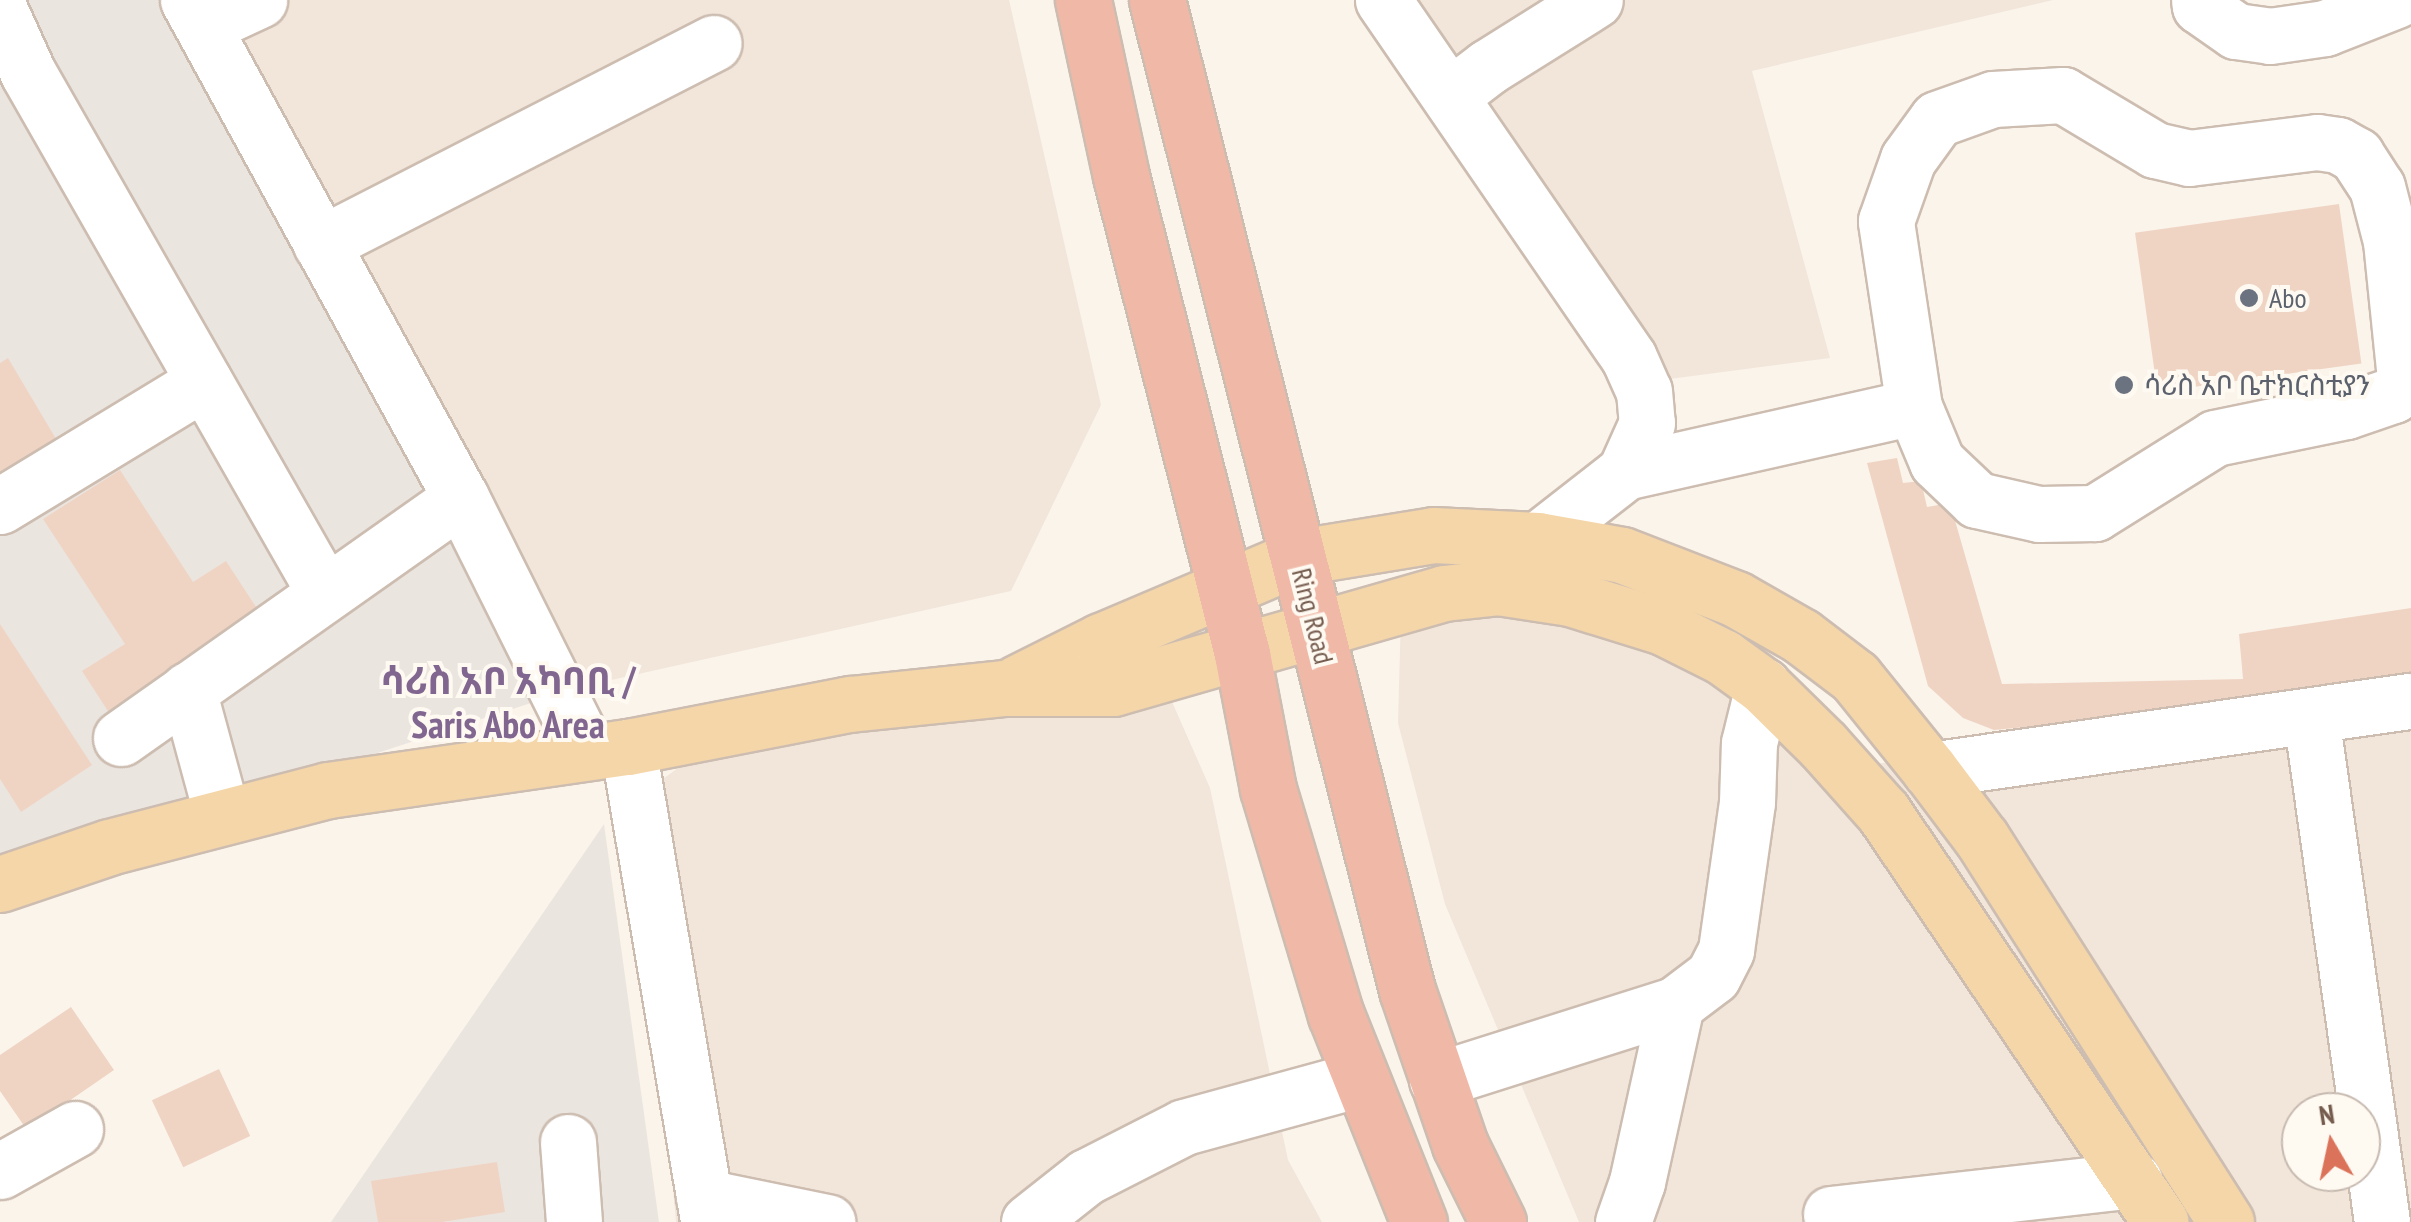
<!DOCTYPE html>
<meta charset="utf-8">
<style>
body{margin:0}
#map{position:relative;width:2411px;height:1222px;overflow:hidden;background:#fbf4eb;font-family:"PT Sans Narrow","Noto Sans Ethiopic",sans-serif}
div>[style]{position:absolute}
.residential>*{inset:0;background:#f2e6da}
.industrial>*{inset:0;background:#ebe5e0}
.building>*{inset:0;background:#efd4c4;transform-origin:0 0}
.roads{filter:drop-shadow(2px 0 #cdbdb1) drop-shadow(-2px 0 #cdbdb1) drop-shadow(0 2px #cdbdb1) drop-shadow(0 -2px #cdbdb1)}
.minor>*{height:55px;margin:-27.5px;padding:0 27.5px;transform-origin:27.5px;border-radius:27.5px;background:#fff}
.major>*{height:55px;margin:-27.5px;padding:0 27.5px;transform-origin:27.5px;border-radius:27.5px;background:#f4d6a9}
.highway>*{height:55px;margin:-27.5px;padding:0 27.5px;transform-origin:27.5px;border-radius:27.5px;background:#f0b8a7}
.dots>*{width:28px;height:28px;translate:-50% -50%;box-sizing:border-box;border:5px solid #fef9f1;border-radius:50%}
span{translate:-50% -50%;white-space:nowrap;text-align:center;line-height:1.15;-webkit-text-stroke:8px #fef9f1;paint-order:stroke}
.worship-label{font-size:28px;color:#5b616d}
.left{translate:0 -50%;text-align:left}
.street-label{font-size:28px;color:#755c4f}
.district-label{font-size:38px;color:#816790;font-weight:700}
.north{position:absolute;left:2281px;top:1092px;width:100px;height:100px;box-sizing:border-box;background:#fef9f1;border:2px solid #c7bab0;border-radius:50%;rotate:351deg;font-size:28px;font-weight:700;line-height:40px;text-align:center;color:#755c4f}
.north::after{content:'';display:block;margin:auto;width:35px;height:45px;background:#db735a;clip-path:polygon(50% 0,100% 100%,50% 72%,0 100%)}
</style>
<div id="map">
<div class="residential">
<i style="clip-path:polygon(201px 0,1009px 0,1101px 405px,1011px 591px,580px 687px)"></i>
<i style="clip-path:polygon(1400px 0,2053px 0,1752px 71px,1830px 358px,1662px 380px)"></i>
<i style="clip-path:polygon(evenodd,1497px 542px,1595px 549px,1862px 765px,2411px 711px,2411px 1222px,1579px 1222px,1445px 904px,1398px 723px,1402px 577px,1497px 542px,2301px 1112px,2361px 1112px,2361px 1172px,2301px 1172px,2301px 1112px)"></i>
<i style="clip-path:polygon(1162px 679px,1210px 788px,1288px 1160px,1322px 1222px,676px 1222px,638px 797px,696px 755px)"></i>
</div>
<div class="industrial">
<i style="clip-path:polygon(0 0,201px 0,580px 687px,0 876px)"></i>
<i style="clip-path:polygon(604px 824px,659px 1222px,331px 1222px)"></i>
</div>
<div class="building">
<i style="left:2339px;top:204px;width:161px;height:206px;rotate:82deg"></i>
<i style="clip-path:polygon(8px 358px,65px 454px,0 492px,0 363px)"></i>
<i style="clip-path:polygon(1897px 458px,1903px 483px,1921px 481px,1927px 507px,1950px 503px,2002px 684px,2243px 679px,2239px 634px,2411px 608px,2411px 691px,1994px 730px,1963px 718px,1928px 686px,1867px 463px)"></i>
<i style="clip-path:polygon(120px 470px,193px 582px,226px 561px,267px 624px,115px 722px,82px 671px,125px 644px,43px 519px)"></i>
<i style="clip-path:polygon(0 624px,92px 765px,21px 812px,0 779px)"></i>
<i style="clip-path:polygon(71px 1007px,114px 1070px,27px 1130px,0 1091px,0 1055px)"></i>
<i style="left:219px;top:1069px;width:74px;height:74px;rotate:65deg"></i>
<i style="clip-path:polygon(497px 1162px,505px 1212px,442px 1222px,378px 1222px,371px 1181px)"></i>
</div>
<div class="roads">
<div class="minor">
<i style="left:188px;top:0;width:568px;rotate:61.27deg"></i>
<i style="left:461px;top:498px;width:283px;rotate:63.5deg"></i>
<i style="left:1383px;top:0;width:434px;rotate:55.5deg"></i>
<i style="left:1629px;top:358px;width:36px;rotate:66deg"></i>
<i style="left:1644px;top:391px;width:32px;rotate:85deg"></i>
<i style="left:1647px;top:423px;width:54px;rotate:114.2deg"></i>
<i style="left:1625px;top:472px;width:110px;rotate:142deg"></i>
<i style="left:2199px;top:0;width:6px;rotate:81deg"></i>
<i style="left:2200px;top:6px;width:44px;rotate:34.8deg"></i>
<i style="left:2236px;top:31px;width:34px;rotate:8deg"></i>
<i style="left:2270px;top:36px;width:56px;rotate:-8.3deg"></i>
<i style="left:2325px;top:28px;width:76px;rotate:-21.5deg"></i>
<i style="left:0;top:11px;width:68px;rotate:65.7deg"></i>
<i style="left:28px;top:73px;width:599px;rotate:60.27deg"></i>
<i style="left:203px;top:26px;width:62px;rotate:-24.9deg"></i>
<i style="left:2063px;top:95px;width:107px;rotate:30.9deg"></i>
<i style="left:2155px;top:150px;width:35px;rotate:13deg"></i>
<i style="left:2189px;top:158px;width:129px;rotate:-7.1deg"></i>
<i style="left:2317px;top:142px;width:21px;rotate:8deg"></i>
<i style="left:2338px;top:145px;width:21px;rotate:29deg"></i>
<i style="left:2356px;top:155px;width:38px;rotate:57deg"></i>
<i style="left:2377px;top:187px;width:56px;rotate:75.5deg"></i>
<i style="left:2391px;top:241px;width:139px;rotate:84.2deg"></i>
<i style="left:2405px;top:379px;width:10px;rotate:119deg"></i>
<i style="left:2400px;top:388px;width:10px;rotate:135deg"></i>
<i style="left:2393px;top:395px;width:50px;rotate:161.2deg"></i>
<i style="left:2346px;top:411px;width:134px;rotate:168.4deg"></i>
<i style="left:2215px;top:438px;width:142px;rotate:148deg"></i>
<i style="left:2095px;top:513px;width:56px;rotate:179deg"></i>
<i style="left:2039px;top:514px;width:64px;rotate:-167.3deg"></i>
<i style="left:1977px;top:500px;width:55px;rotate:-136.5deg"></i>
<i style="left:1937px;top:462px;width:60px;rotate:-112.7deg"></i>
<i style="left:1914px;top:407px;width:188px;rotate:-98.6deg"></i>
<i style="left:1886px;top:221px;width:66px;rotate:-70.5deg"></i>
<i style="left:1908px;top:159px;width:49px;rotate:-54.1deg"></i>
<i style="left:1937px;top:119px;width:59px;rotate:-19.7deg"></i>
<i style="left:1993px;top:99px;width:70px;rotate:-3.3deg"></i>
<i style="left:1450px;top:96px;width:48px;rotate:-37.3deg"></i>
<i style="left:1488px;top:67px;width:126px;rotate:-32.1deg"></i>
<i style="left:321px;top:244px;width:441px;rotate:-27.1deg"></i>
<i style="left:1625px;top:472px;width:296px;rotate:-12.7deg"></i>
<i style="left:0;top:506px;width:239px;rotate:-31.3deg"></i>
<i style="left:188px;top:690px;width:130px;rotate:74.8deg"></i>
<i style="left:2311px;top:716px;width:511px;rotate:82.01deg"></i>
<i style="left:121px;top:738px;width:416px;rotate:-35.2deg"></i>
<i style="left:628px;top:747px;width:482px;rotate:80.4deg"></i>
<i style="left:1930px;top:770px;width:486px;rotate:-8.2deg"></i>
<i style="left:1437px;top:1080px;width:251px;rotate:-17.6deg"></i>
<i style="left:1676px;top:1004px;width:46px;rotate:-37.1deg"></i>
<i style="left:1713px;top:976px;width:29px;rotate:-63deg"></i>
<i style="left:1726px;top:950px;width:149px;rotate:-81.9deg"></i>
<i style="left:1747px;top:802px;width:59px;rotate:-88.1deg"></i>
<i style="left:1749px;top:743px;width:59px;rotate:-76.2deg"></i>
<i style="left:568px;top:1142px;width:80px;rotate:85.7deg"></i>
<i style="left:0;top:1171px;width:86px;rotate:-29.2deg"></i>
<i style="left:704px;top:1197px;width:126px;rotate:11.5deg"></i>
<i style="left:1831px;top:1214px;width:305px;rotate:-6.4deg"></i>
<i style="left:1029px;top:1222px;width:73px;rotate:-38.3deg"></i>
<i style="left:1086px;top:1177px;width:110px;rotate:-27deg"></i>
<i style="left:1184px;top:1127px;width:182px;rotate:-15.3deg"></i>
<i style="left:1623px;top:1222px;width:42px;rotate:-70.7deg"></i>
<i style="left:1637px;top:1182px;width:182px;rotate:-77.6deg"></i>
</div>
<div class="major">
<i style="left:1017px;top:683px;width:94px;rotate:-26.6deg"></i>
<i style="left:1101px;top:641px;width:215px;rotate:-23deg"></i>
<i style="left:1299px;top:557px;width:136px;rotate:-9.3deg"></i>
<i style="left:1433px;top:535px;width:105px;rotate:2.7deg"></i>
<i style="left:1538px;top:540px;width:85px;rotate:10.1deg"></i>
<i style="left:1622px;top:555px;width:122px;rotate:21.1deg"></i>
<i style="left:1736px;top:599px;width:75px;rotate:29.6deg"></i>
<i style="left:1801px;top:636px;width:68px;rotate:37.2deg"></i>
<i style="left:1855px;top:677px;width:119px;rotate:51.1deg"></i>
<i style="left:1930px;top:770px;width:86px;rotate:53deg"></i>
<i style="left:1982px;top:839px;width:454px;rotate:57.5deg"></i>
<i style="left:0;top:884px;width:115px;rotate:-18.7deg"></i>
<i style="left:109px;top:847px;width:226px;rotate:-14.6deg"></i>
<i style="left:328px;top:790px;width:303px;rotate:-8.2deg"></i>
<i style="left:628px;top:747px;width:226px;rotate:-11deg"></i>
<i style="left:850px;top:704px;width:156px;rotate:-5.9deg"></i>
<i style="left:1005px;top:688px;width:108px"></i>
<i style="left:1113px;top:688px;width:344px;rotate:-16deg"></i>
<i style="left:1444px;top:593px;width:54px;rotate:-6.3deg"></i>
<i style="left:1498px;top:587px;width:73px;rotate:8.7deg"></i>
<i style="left:1570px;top:598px;width:97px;rotate:17.3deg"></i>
<i style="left:1663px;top:627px;width:67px;rotate:26.6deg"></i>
<i style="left:1723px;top:657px;width:49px;rotate:35.9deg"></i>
<i style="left:1763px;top:686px;width:84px;rotate:44.5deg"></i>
<i style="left:1823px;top:745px;width:90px;rotate:48.2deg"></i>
<i style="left:1883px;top:812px;width:495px;rotate:55.9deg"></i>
</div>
<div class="highway">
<i style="left:1083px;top:0;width:180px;rotate:77.8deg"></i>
<i style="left:1121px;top:176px;width:493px;rotate:75.8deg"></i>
<i style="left:1242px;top:654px;width:137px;rotate:79.1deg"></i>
<i style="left:1268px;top:789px;width:236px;rotate:73.3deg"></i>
<i style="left:1336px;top:1015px;width:223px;rotate:68.2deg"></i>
<i style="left:1157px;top:0;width:1021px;rotate:75.83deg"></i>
<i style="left:1407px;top:990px;width:164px;rotate:71.1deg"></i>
<i style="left:1460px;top:1145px;width:86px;rotate:63.7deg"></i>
</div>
</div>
<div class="dots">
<i style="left:2249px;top:298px;background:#6b7280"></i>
<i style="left:2124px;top:385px;background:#6b7280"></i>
</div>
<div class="worship-label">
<span class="left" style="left:2269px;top:298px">Abo</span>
<span class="left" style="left:2144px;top:385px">ሳሪስ አቦ ቤተክርስቲያን</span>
</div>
<div class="street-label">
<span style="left:1313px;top:616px;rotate:76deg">Ring Road</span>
</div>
<div class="district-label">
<span style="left:508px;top:702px">ሳሪስ አቦ አካባቢ /<br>Saris Abo Area</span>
</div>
<div class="north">N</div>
</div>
